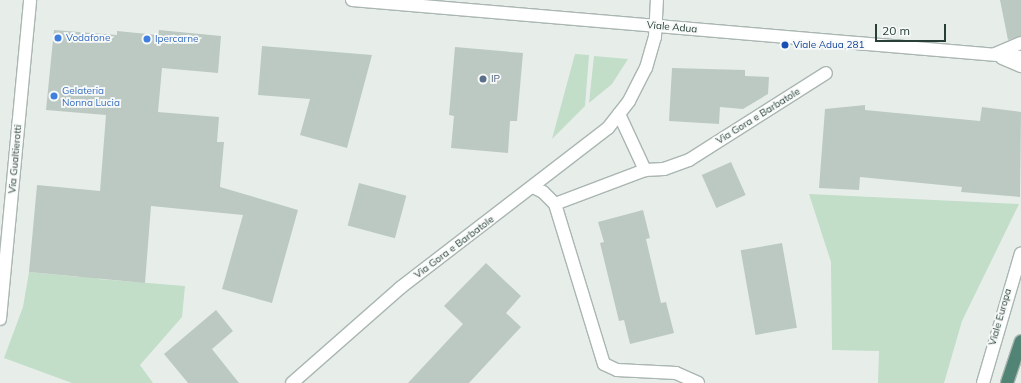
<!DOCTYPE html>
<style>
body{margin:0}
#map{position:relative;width:1021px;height:383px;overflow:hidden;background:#e7eeea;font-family:Mulish,sans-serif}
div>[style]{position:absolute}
.green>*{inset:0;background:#c2ddc8}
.building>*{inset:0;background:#bcc9c3;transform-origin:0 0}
.roads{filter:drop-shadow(1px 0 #aab6b1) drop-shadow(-1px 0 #aab6b1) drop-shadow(0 1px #aab6b1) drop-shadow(0 -1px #aab6b1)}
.minor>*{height:12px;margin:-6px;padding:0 6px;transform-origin:6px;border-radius:6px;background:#fff}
.secondary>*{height:12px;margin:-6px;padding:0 6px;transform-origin:6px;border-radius:6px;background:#fff}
.trunk>*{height:12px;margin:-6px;padding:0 6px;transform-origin:6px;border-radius:6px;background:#528476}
.dots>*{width:11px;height:11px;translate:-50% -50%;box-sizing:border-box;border:2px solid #f7faf9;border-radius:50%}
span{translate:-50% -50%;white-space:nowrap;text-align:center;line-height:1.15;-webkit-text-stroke:3.5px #f7faf9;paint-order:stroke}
.street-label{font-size:10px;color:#273f37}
.shop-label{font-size:10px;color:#366cbe}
.left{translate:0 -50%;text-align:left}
.transit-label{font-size:10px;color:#164399}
.service-label{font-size:10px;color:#4e5e75}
.scale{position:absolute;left:875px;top:24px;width:71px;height:18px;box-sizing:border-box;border:2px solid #273f37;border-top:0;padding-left:5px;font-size:12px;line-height:14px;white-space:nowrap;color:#273f37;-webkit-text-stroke:3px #f7faf9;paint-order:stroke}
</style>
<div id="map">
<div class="green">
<i style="clip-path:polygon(575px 54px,589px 55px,585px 106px,552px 139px)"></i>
<i style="clip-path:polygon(594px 56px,628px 59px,612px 84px,589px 103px)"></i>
<i style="clip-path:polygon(809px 194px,1019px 204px,962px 321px,944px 383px,878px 383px,879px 351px,832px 350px,831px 262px)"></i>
<i style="clip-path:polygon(80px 264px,98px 279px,185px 286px,182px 317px,140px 365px,153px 383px,72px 383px,4px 358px,23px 307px,29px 272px,79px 277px)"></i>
</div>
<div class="building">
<i style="clip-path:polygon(1000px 0,1021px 0,1021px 36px,1008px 40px)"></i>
<i style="clip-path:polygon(54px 30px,117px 35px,117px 31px,158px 35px,159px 30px,221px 36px,218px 73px,162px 68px,158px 112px,219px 117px,217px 142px,224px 142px,220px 187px,298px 210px,272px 303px,222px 289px,243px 215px,151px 206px,145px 283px,29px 272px,37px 185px,100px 191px,106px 115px,46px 110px)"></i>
<i style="clip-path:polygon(262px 46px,372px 55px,347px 148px,300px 135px,310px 99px,258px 95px)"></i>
<i style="clip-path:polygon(455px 47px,523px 53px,517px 121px,510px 121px,508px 153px,451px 148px,454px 116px,449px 115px)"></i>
<i style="clip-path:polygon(672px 68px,745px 70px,745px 76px,769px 77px,768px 94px,743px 109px,720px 107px,719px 124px,669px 121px)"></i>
<i style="clip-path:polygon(865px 105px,865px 110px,980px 121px,982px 107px,1021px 112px,1020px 197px,961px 192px,962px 187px,860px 177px,859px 190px,819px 188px,825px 109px)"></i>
<i style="left:731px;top:162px;width:36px;height:32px;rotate:66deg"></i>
<i style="left:359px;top:183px;width:49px;height:44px;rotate:15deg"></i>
<i style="clip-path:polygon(643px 210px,650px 238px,646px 239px,661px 303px,666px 302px,674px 333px,630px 344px,624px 320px,619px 321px,600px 243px,604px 242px,598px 222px)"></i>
<i style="left:782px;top:243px;width:86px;height:42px;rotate:80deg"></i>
<i style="clip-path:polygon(486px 263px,521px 296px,506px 313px,521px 327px,469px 383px,408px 383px,463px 324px,444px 306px)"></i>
<i style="clip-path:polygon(216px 310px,233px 331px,212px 349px,239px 383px,188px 383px,164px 354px)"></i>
</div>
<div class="roads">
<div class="minor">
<i style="left:619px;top:114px;width:62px;rotate:65.1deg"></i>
<i style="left:645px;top:170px;width:19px;rotate:-3deg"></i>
<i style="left:664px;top:169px;width:27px;rotate:-20deg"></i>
<i style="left:689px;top:160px;width:162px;rotate:-32.4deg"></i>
<i style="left:533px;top:187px;width:11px;rotate:27deg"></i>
<i style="left:543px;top:192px;width:17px;rotate:45deg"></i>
<i style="left:555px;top:204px;width:167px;rotate:73deg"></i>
<i style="left:604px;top:364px;width:14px;rotate:25deg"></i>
<i style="left:617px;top:370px;width:59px;rotate:2.9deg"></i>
<i style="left:676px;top:373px;width:24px;rotate:24deg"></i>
<i style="left:555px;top:204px;width:96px;rotate:-20.7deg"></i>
<i style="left:0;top:319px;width:320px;rotate:-84.6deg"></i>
<i style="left:292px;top:383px;width:144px;rotate:-41.3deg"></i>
<i style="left:400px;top:288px;width:262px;rotate:-37.6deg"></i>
<i style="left:608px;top:128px;width:34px;rotate:-52deg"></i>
<i style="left:629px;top:101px;width:37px;rotate:-63deg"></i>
<i style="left:646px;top:68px;width:32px;rotate:-74deg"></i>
<i style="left:655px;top:37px;width:37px;rotate:-87deg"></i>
</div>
<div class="secondary">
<i style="left:352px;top:0;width:671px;rotate:4.87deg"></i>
<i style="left:995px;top:54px;width:28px;rotate:-23deg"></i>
<i style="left:1002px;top:58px;width:21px;rotate:23deg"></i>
<i style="left:983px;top:383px;width:135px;rotate:-73.7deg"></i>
</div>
<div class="trunk">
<i style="left:1007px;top:383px;width:44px;rotate:-71.6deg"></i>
</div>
</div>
<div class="dots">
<i style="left:58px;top:38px;background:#3f7fe0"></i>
<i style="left:147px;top:39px;background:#3f7fe0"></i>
<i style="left:785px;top:45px;background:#1a4fb4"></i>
<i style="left:483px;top:79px;background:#5c6f8a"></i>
<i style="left:54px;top:96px;background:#3f7fe0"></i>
</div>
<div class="street-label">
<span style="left:672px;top:27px;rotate:5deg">Viale Adua</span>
<span style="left:758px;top:116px;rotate:-32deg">Via Gora e Barbatole</span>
<span style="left:15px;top:159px;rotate:-85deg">Via Gualtierotti</span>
<span style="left:454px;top:247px;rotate:-37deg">Via Gora e Barbatole</span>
<span style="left:1000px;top:317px;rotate:-74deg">Viale Europa</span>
</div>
<div class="shop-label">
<span class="left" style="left:66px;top:38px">Vodafone</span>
<span class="left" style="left:155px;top:39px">Ipercarne</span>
<span class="left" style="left:62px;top:96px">Gelateria<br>Nonna Lucia</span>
</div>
<div class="transit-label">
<span class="left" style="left:793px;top:45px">Viale Adua 281</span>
</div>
<div class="service-label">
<span class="left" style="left:491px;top:79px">IP</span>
</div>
<div class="scale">20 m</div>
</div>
